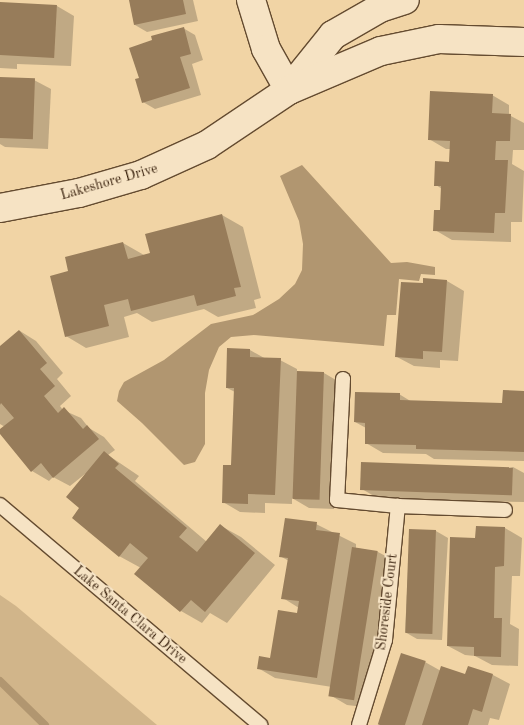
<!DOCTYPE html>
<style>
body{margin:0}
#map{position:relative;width:524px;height:725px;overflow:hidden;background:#f1d4a5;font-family:"Old Standard TT",serif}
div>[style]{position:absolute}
.green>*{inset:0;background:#d1b58a}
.water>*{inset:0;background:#b19670}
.shadow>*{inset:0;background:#0003}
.stream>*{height:8px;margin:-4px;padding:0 4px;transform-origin:4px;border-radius:4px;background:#b19670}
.building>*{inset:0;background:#977c5a;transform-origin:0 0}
.roads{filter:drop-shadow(1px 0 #644b30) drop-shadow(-1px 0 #644b30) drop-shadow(0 1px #644b30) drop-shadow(0 -1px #644b30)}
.service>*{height:14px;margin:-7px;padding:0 7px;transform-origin:7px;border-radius:7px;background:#f6e3c4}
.minor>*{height:28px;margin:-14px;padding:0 14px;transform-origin:14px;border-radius:14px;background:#f6e3c4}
span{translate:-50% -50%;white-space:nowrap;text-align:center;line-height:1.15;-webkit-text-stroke:4px #f6e3c4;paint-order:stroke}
.street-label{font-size:14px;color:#351d09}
</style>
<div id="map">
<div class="green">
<i style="clip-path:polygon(0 595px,16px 606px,157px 725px,0 725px)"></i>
</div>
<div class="water">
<i style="clip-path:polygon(302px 165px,391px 263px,407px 262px,435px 267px,435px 275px,421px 274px,419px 281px,399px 279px,396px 315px,387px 315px,384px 346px,254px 335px,231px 337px,219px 347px,209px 370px,205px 393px,205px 444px,195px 462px,184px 465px,142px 423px,117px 401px,119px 391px,124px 382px,164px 360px,211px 324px,253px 315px,279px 299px,295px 284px,302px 270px,303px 244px,299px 221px,280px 176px)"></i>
</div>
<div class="shadow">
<i style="clip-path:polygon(130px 0,193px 0,198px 21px,147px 32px,135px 25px)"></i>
<i style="clip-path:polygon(0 3px,57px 6px,74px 16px,71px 66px,17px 64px,17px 69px,0 68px)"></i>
<i style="clip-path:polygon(183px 28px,195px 35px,203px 60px,192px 64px,201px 95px,155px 109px,143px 102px,140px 79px,154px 41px)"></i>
<i style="clip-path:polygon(0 78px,34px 80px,51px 89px,48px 149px,5px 147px,0 144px)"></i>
<i style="clip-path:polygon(492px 95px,509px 105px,509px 115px,524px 123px,524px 150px,513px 150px,512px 164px,524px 171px,522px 222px,511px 222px,511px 242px,452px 240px,435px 230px,441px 211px,442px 189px,436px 185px,450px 163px,451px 149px,446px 149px,429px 139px)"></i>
<i style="clip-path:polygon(222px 215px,243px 227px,261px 298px,254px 300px,256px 308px,218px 317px,204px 309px,152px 322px,137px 313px,124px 317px,129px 337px,86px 348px,66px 336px,70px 271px,123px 243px,144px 255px,152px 254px)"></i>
<i style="clip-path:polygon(447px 281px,464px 291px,458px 361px,440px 360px,440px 368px,414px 366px,397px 357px,424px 285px)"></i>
<i style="clip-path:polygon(20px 331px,36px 341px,63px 373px,57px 379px,71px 396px,60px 406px,63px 410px,81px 418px,89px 428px,104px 437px,115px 450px,108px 455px,139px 476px,135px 481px,207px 542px,221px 526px,241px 537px,275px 565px,227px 623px,210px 613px,202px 623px,181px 611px,136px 574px,141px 568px,119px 556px,81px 508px,85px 474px,70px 486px,53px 477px,49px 481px,32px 471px,0 432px,5px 427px,0 424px,0 347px)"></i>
<i style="clip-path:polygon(250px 350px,266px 359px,280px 360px,297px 369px,297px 372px,324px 373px,341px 383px,334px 509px,309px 508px,292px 498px,292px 504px,265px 503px,265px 513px,240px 512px,223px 502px,232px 466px,235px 392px,227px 388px)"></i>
<i style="clip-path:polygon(524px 392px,524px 461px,434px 459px,426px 454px,383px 453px,366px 443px,366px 428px,355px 422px,399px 394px,412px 402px,504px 404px)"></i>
<i style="clip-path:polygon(513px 467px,524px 473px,524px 502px,379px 499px,362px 489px)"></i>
<i style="clip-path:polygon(316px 524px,356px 544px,356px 548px,378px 552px,395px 561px,372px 708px,347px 705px,330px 695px,332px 687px,275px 678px,258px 668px,271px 659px,298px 614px,299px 608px,283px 598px,289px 561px,280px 556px)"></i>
<i style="clip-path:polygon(505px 528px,522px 538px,520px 576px,512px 576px,510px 624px,519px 629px,518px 666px,492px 665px,475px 656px,465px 655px,448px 646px,477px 539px)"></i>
<i style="clip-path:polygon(410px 530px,436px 531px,448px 538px,442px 640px,417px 639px,405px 632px)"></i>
<i style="clip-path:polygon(425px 662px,441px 671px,466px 675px,493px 675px,510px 684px,499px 720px,490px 718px,488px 725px,380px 725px)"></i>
</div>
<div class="stream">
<i style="left:0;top:681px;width:63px;rotate:44.4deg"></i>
</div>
<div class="building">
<i style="clip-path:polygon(129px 0,183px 0,186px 14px,134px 25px)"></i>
<i style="left:0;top:2px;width:57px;height:53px;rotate:3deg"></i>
<i style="clip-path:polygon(184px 27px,191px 54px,180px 57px,190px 88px,142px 103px,135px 79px,139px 78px,129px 48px,152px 40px,151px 36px)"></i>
<i style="left:0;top:77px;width:35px;height:61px;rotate:2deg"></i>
<i style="clip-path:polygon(430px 91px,493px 94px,492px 113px,511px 114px,510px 141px,496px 141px,495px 160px,508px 160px,505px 213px,495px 213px,494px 233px,433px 231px,434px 210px,440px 210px,441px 186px,434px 186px,435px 161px,449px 162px,450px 141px,428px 140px)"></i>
<i style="clip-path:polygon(222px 214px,241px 287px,234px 288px,236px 296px,197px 306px,194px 295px,131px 311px,128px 299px,104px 305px,109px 326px,65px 337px,50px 276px,68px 271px,65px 257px,123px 242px,128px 259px,150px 253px,145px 234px)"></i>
<i style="clip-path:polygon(423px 278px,447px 280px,442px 352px,423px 351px,423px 359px,395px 357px,401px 282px,423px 283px)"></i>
<i style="clip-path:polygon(19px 330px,47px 363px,40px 369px,55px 386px,44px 396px,58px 413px,64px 407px,83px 429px,87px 425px,99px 439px,53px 478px,41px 463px,31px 472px,0 434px,0 429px,14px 418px,1px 403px,0 405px,0 346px)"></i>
<i style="clip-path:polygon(227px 348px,250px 349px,250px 357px,281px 358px,275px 495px,248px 494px,248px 504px,222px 503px,223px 465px,231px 465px,234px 388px,226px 388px)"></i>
<i style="left:297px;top:371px;width:27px;height:128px;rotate:2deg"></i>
<i style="clip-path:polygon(503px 390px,524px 391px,524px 452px,416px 449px,416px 445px,365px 444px,365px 423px,354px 422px,355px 392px,400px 393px,400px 400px,502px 403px)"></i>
<i style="clip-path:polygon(104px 451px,119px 464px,115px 468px,187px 528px,179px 537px,197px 552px,220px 524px,255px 553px,205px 612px,191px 600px,180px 612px,134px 574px,148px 558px,130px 543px,119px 557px,72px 518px,79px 508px,66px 497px)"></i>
<i style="left:361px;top:462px;width:152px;height:28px;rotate:2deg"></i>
<i style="clip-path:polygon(285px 518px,317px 522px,316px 530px,340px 533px,317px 678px,257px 669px,259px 656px,270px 658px,278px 610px,297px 613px,299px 601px,281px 599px,288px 558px,279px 557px)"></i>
<i style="clip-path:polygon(476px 526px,505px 527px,504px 566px,495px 567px,494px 618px,502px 618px,501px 657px,474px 656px,474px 647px,447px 646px,450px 537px,475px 538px)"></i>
<i style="left:409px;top:529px;width:27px;height:104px;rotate:2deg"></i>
<i style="left:352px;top:547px;width:26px;height:151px;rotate:9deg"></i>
<i style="left:401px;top:653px;width:26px;height:75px;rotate:18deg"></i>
<i style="clip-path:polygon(441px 666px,465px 674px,468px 666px,493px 674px,482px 712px,473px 709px,468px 725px,422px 725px)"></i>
</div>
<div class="roads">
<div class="service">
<i style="left:343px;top:379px;width:121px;rotate:92.8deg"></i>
<i style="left:337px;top:500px;width:61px;rotate:5.6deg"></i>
<i style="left:398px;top:506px;width:107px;rotate:2.1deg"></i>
<i style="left:0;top:505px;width:341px;rotate:40.2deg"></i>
<i style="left:359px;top:725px;width:89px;rotate:-73deg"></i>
<i style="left:385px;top:640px;width:135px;rotate:-84.5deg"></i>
</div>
<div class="minor">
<i style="left:251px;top:0;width:51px;rotate:73deg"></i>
<i style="left:266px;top:49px;width:47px;rotate:60.7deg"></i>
<i style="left:291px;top:87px;width:67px;rotate:-51.1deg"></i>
<i style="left:333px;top:35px;width:54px;rotate:-29.9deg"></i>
<i style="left:380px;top:8px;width:26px;rotate:-18deg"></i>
<i style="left:0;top:208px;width:80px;rotate:-10.8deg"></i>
<i style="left:79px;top:193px;width:65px;rotate:-16.2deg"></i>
<i style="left:141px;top:175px;width:72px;rotate:-24.4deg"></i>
<i style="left:207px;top:145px;width:99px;rotate:-33.9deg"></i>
<i style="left:289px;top:90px;width:100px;rotate:-23deg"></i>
<i style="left:381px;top:51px;width:59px;rotate:-11.7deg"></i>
<i style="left:439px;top:39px;width:85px;rotate:2deg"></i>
</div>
</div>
<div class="street-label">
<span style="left:109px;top:182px;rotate:-16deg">Lakeshore Drive</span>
<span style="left:387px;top:602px;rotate:-83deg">Shoreside Court</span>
<span style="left:130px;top:615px;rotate:40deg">Lake Santa Clara Drive</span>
</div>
</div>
